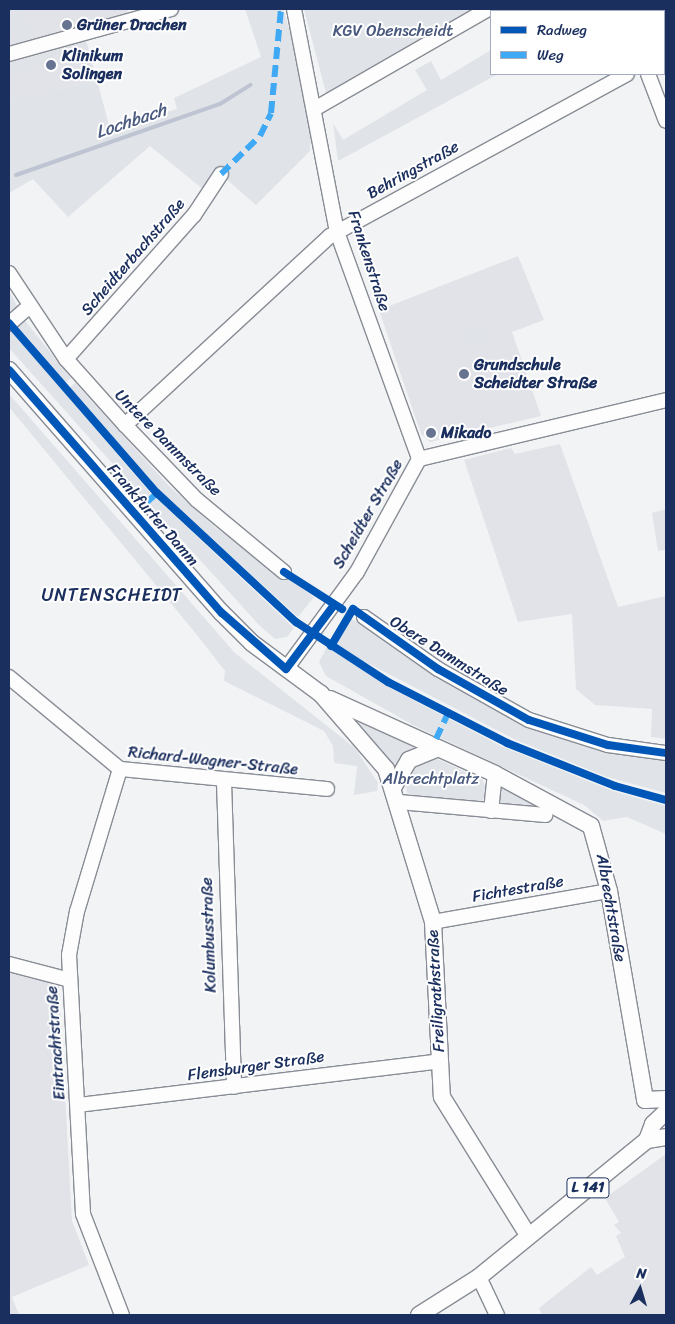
<!DOCTYPE html>
<meta charset="utf-8">
<style>
body{margin:0}
#map{position:relative;width:675px;height:1324px;overflow:hidden;background:#f2f3f4;font-family:Sriracha,sans-serif}
div>[style]{position:absolute}
.built>*{inset:0;background:#e1e3e8}
.green>*{inset:0;background:#e0e3e8;transform-origin:0 0}
.round{border-radius:50%}
.stream>*{height:4px;margin:-2px;padding:0 2px;transform-origin:2px;border-radius:2px;background:#bec4d1}
.roads{filter:drop-shadow(1px 0 #888c95) drop-shadow(-1px 0 #888c95) drop-shadow(0 1px #888c95) drop-shadow(0 -1px #888c95)}
.minor>*{height:14px;margin:-7px;padding:0 7px;transform-origin:7px;border-radius:7px;background:#fdfdfd}
.major>*{height:16px;margin:-8px;padding:0 8px;transform-origin:8px;border-radius:8px;background:#fdfdfd}
.quiet>*{height:6px;margin-top:-3px;transform-origin:0;background:repeating-linear-gradient(90deg,#3fa9f5 0 12px,transparent 0 18px)}
.cycleway>*{height:8px;margin:-4px;padding:0 4px;transform-origin:4px;border-radius:4px;background:#0057b8}
.dots>*{width:14px;height:14px;translate:-50% -50%;box-sizing:border-box;border:2px solid #fff;border-radius:50%}
span{translate:-50% -50%;white-space:nowrap;text-align:center;line-height:1.15;-webkit-text-stroke:4px #fff;paint-order:stroke}
.shield-label span{padding:1px 4px;background:#fff;border:1px solid;border-radius:4px;-webkit-text-stroke-width:0}
.shield-label{font-size:15px;color:#1b2f5e;font-weight:700}
.poi-label{font-size:16px;color:#1b2f5e;font-weight:700}
.left{translate:0 -50%;text-align:left}
.park-label{font-size:16px;color:#49597e}
.street-label{font-size:16px;color:#1b2f5e}
.water-label{font-size:18px;color:#4c5c81;font-style:italic}
.neighbourhood-label{font-size:18px;color:#1b2f5e;letter-spacing:1px}
.frame{position:absolute;inset:0;border:10px solid #1b2f5e;pointer-events:none}
.legend{position:absolute;left:490px;top:10px;width:175px;height:65px;box-sizing:border-box;background:#fff;border:1px solid #a4acbf;margin:0;padding:6px 9px;list-style:none;font-size:15px;color:#1b2f5e}
.legend li{display:flex;align-items:center;gap:10px;height:25px}
.legend b{width:25px;border:1px solid #a4acbf}
.north{position:absolute;left:615px;top:1264px;width:50px;height:50px;-webkit-text-stroke:4px #fff;paint-order:stroke;rotate:6deg;font-size:14px;font-weight:700;line-height:20px;text-align:center;color:#1b2f5e}
.north::after{content:'';display:block;margin:auto;width:18px;height:22px;background:#1b2f5e;clip-path:polygon(50% 0,100% 100%,50% 72%,0 100%)}
</style>
<div id="map">
<div class="built">
<i style="clip-path:polygon(9px 9px,127px 9px,130px 19px,83px 31px,97px 80px,9px 101px)"></i>
<i style="clip-path:polygon(518px 256px,544px 320px,512px 332px,541px 416px,430px 442px,421px 434px,379px 310px)"></i>
<i style="clip-path:polygon(560px 444px,618px 607px,666px 596px,666px 739px,651px 737px,652px 709px,595px 705px,576px 689px,572px 614px,518px 622px,464px 460px,511px 448px,515px 454px)"></i>
<i style="clip-path:polygon(666px 509px,666px 550px,658px 551px,652px 513px)"></i>
<i style="clip-path:polygon(9px 972px,59px 985px,72px 1221px,89px 1265px,12px 1297px,19px 1315px,9px 1315px)"></i>
<i style="clip-path:polygon(666px 1154px,666px 1315px,542px 1315px,539px 1308px,591px 1267px,597px 1275px,625px 1257px,616px 1236px,621px 1233px,614px 1225px,619px 1222px,605px 1198px)"></i>
</div>
<div class="green">
<i style="clip-path:polygon(10px 9px,24px 9px,33px 43px,17px 45px)"></i>
<i style="clip-path:polygon(245px 9px,283px 9px,312px 105px,310px 151px,256px 205px,217px 171px,204px 190px,150px 146px,68px 217px,33px 179px,9px 193px,9px 101px,97px 80px,110px 129px,177px 109px,174px 98px,261px 57px)"></i>
<i style="clip-path:polygon(304px 9px,473px 9px,327px 97px)"></i>
<i style="left:86px;top:41px;width:10px;height:79px;rotate:73deg"></i>
<i style="clip-path:polygon(491px 50px,491px 74px,498px 74px,338px 161px,333px 123px,343px 140px,427px 90px,415px 70px,431px 61px,441px 80px)"></i>
<i style="clip-path:polygon(9px 291px,26px 322px,71px 378px,65px 383px,9px 317px)"></i>
<i class="round" style="left:464px;top:326px;width:22px;height:22px"></i>
<i style="clip-path:polygon(9px 328px,152px 495px,145px 500px,9px 348px)"></i>
<i style="clip-path:polygon(75px 383px,169px 486px,216px 528px,314px 597px,298px 617px,162px 493px,69px 388px)"></i>
<i style="clip-path:polygon(9px 394px,235px 653px,355px 748px,378px 783px,377px 791px,354px 795px,357px 766px,334px 763px,333px 746px,324px 731px,224px 681px,225px 671px,197px 635px,9px 407px)"></i>
<i style="clip-path:polygon(156px 498px,294px 628px,287px 637px,275px 639px,260px 626px,149px 504px)"></i>
<i style="clip-path:polygon(345px 615px,527px 724px,571px 741px,666px 759px,666px 793px,607px 777px,516px 740px,329px 643px)"></i>
<i style="clip-path:polygon(327px 647px,388px 687px,503px 747px,613px 791px,666px 806px,666px 834px,627px 817px,603px 821px,584px 805px,415px 726px,326px 676px,319px 662px)"></i>
<i style="clip-path:polygon(362px 720px,414px 747px,414px 750px,393px 768px,358px 724px)"></i>
<i style="clip-path:polygon(435px 758px,482px 779px,487px 791px,482px 802px,414px 797px,407px 792px,405px 779px,412px 765px)"></i>
<i style="clip-path:polygon(503px 787px,548px 810px,497px 804px)"></i>
</div>
<div class="stream">
<i style="left:16px;top:175px;width:216px;rotate:-19.2deg"></i>
<i style="left:220px;top:104px;width:36px;rotate:-32deg"></i>
</div>
<div class="roads">
<div class="minor">
<i style="left:294px;top:9px;width:227px;rotate:79.1deg"></i>
<i style="left:337px;top:232px;width:241px;rotate:70.1deg"></i>
<i style="left:609px;top:9px;width:3px;rotate:45deg"></i>
<i style="left:664px;top:53px;width:2px;rotate:-27deg"></i>
<i style="left:9px;top:54px;width:168px;rotate:-15.5deg"></i>
<i style="left:648px;top:74px;width:50px;rotate:69deg"></i>
<i style="left:316px;top:108px;width:198px;rotate:-29.9deg"></i>
<i style="left:9px;top:273px;width:103px;rotate:56.5deg"></i>
<i style="left:66px;top:359px;width:89px;rotate:48.2deg"></i>
<i style="left:125px;top:425px;width:104px;rotate:46.2deg"></i>
<i style="left:197px;top:500px;width:113px;rotate:39.6deg"></i>
<i style="left:9px;top:324px;width:28px;rotate:-41deg"></i>
<i style="left:66px;top:359px;width:193px;rotate:-48.4deg"></i>
<i style="left:194px;top:215px;width:49px;rotate:-56.6deg"></i>
<i style="left:125px;top:425px;width:279px;rotate:-42.7deg"></i>
<i style="left:330px;top:236px;width:338px;rotate:-28.6deg"></i>
<i style="left:364px;top:617px;width:90px;rotate:35.1deg"></i>
<i style="left:438px;top:669px;width:104px;rotate:29.3deg"></i>
<i style="left:529px;top:720px;width:83px;rotate:17.6deg"></i>
<i style="left:608px;top:745px;width:59px;rotate:7.9deg"></i>
<i style="left:286px;top:669px;width:120px;rotate:-53.8deg"></i>
<i style="left:357px;top:572px;width:129px;rotate:-61.2deg"></i>
<i style="left:419px;top:459px;width:254px;rotate:-13.4deg"></i>
<i style="left:9px;top:677px;width:144px;rotate:39.7deg"></i>
<i style="left:120px;top:769px;width:208px;rotate:5.5deg"></i>
<i style="left:120px;top:769px;width:148px;rotate:106.8deg"></i>
<i style="left:77px;top:911px;width:45px;rotate:100.3deg"></i>
<i style="left:69px;top:955px;width:259px;rotate:86.9deg"></i>
<i style="left:83px;top:1214px;width:108px;rotate:68.9deg"></i>
<i style="left:224px;top:782px;width:305px;rotate:88.1deg"></i>
<i style="left:399px;top:802px;width:147px;rotate:5.1deg"></i>
<i style="left:491px;top:811px;width:37px;rotate:-84deg"></i>
<i style="left:433px;top:922px;width:179px;rotate:-10deg"></i>
<i style="left:9px;top:964px;width:63px;rotate:14.7deg"></i>
<i style="left:78px;top:1105px;width:364px;rotate:-6.9deg"></i>
<i style="left:479px;top:1277px;width:42px;rotate:64.7deg"></i>
</div>
<div class="major">
<i style="left:9px;top:370px;width:323px;rotate:48.8deg"></i>
<i style="left:222px;top:613px;width:42px;rotate:45deg"></i>
<i style="left:252px;top:643px;width:86px;rotate:36.5deg"></i>
<i style="left:321px;top:694px;width:99px;rotate:49.1deg"></i>
<i style="left:386px;top:769px;width:160px;rotate:72.9deg"></i>
<i style="left:433px;top:922px;width:175px;rotate:87.1deg"></i>
<i style="left:442px;top:1097px;width:163px;rotate:58.1deg"></i>
<i style="left:330px;top:699px;width:181px;rotate:24.4deg"></i>
<i style="left:495px;top:774px;width:109px;rotate:28.4deg"></i>
<i style="left:591px;top:826px;width:67px;rotate:74.5deg"></i>
<i style="left:609px;top:891px;width:212px;rotate:80.2deg"></i>
<i style="left:645px;top:1100px;width:21px;rotate:-3deg"></i>
<i style="left:394px;top:786px;width:30px;rotate:-60deg"></i>
<i style="left:409px;top:760px;width:31px;rotate:-22deg"></i>
<i style="left:647px;top:1140px;width:19px;rotate:-9deg"></i>
<i style="left:419px;top:1315px;width:71px;rotate:-32.3deg"></i>
<i style="left:479px;top:1277px;width:217px;rotate:-39.2deg"></i>
<i style="left:647px;top:1140px;width:17px;rotate:-69deg"></i>
<i style="left:653px;top:1124px;width:18px;rotate:-43deg"></i>
</div>
</div>
<div class="quiet">
<i style="left:221px;top:174px;width:54px;rotate:-44.3deg"></i>
<i style="left:260px;top:136px;width:25px;rotate:-64deg"></i>
<i style="left:271px;top:113px;width:104px;rotate:-84.5deg"></i>
<i style="left:146px;top:503px;width:15px;rotate:-42deg"></i>
<i style="left:436px;top:739px;width:29px;rotate:-65deg"></i>
</div>
<div class="cycleway">
<i style="left:9px;top:323px;width:225px;rotate:49deg"></i>
<i style="left:157px;top:493px;width:190px;rotate:42.9deg"></i>
<i style="left:296px;top:622px;width:110px;rotate:33.1deg"></i>
<i style="left:388px;top:682px;width:134px;rotate:27.1deg"></i>
<i style="left:507px;top:743px;width:116px;rotate:21.7deg"></i>
<i style="left:615px;top:786px;width:53px;rotate:15.4deg"></i>
<i style="left:9px;top:370px;width:323px;rotate:48.8deg"></i>
<i style="left:222px;top:613px;width:85px;rotate:41.2deg"></i>
<i style="left:286px;top:669px;width:80px;rotate:-53.1deg"></i>
<i style="left:284px;top:572px;width:69px;rotate:32.5deg"></i>
<i style="left:331px;top:646px;width:43px;rotate:-59.3deg"></i>
<i style="left:353px;top:609px;width:104px;rotate:35.2deg"></i>
<i style="left:438px;top:669px;width:104px;rotate:29.3deg"></i>
<i style="left:529px;top:720px;width:83px;rotate:17.6deg"></i>
<i style="left:608px;top:745px;width:59px;rotate:7.9deg"></i>
</div>
<div class="dots">
<i style="left:67px;top:25px;background:#667492"></i>
<i style="left:51px;top:65px;background:#667492"></i>
<i style="left:464px;top:374px;background:#667492"></i>
<i style="left:431px;top:433px;background:#667492"></i>
</div>
<div class="shield-label">
<span style="left:588px;top:1188px">L 141</span>
</div>
<div class="poi-label">
<span class="left" style="left:77px;top:25px">Grüner Drachen</span>
<span class="left" style="left:62px;top:65px">Klinikum<br>Solingen</span>
<span class="left" style="left:474px;top:374px">Grundschule<br>Scheidter Straße</span>
<span class="left" style="left:441px;top:433px">Mikado</span>
</div>
<div class="park-label">
<span style="left:393px;top:31px">KGV Obenscheidt</span>
<span style="left:431px;top:779px">Albrechtplatz</span>
</div>
<div class="street-label">
<span style="left:413px;top:170px;rotate:-29deg">Behringstraße</span>
<span style="left:133px;top:257px;rotate:-49deg">Scheidterbachstraße</span>
<span style="left:369px;top:261px;rotate:72deg">Frankenstraße</span>
<span style="left:168px;top:443px;rotate:45deg">Untere Dammstraße</span>
<span style="left:368px;top:514px;rotate:-60deg">Scheidter Straße</span>
<span style="left:153px;top:515px;rotate:49deg">Frankfurter Damm</span>
<span style="left:449px;top:656px;rotate:32deg">Obere Dammstraße</span>
<span style="left:213px;top:761px;rotate:6deg">Richard-Wagner-Straße</span>
<span style="left:518px;top:889px;rotate:-10deg">Fichtestraße</span>
<span style="left:611px;top:908px;rotate:80deg">Albrechtstraße</span>
<span style="left:209px;top:935px;rotate:-92deg">Kolumbusstraße</span>
<span style="left:436px;top:991px;rotate:-93deg">Freiligrathstraße</span>
<span style="left:56px;top:1043px;rotate:-94deg">Eintrachtstraße</span>
<span style="left:256px;top:1066px;rotate:-8deg">Flensburger Straße</span>
</div>
<div class="water-label">
<span style="left:131px;top:121px;rotate:-19deg">Lochbach</span>
</div>
<div class="neighbourhood-label">
<span style="left:112px;top:595px">UNTENSCHEIDT</span>
</div>
<div class="frame"></div>
<ul class="legend">
<li><b style="height:6px;background:#0057b8"></b>Radweg</li>
<li><b style="height:6px;background:#3fa9f5"></b>Weg</li>
</ul>
<div class="north">N</div>
</div>
